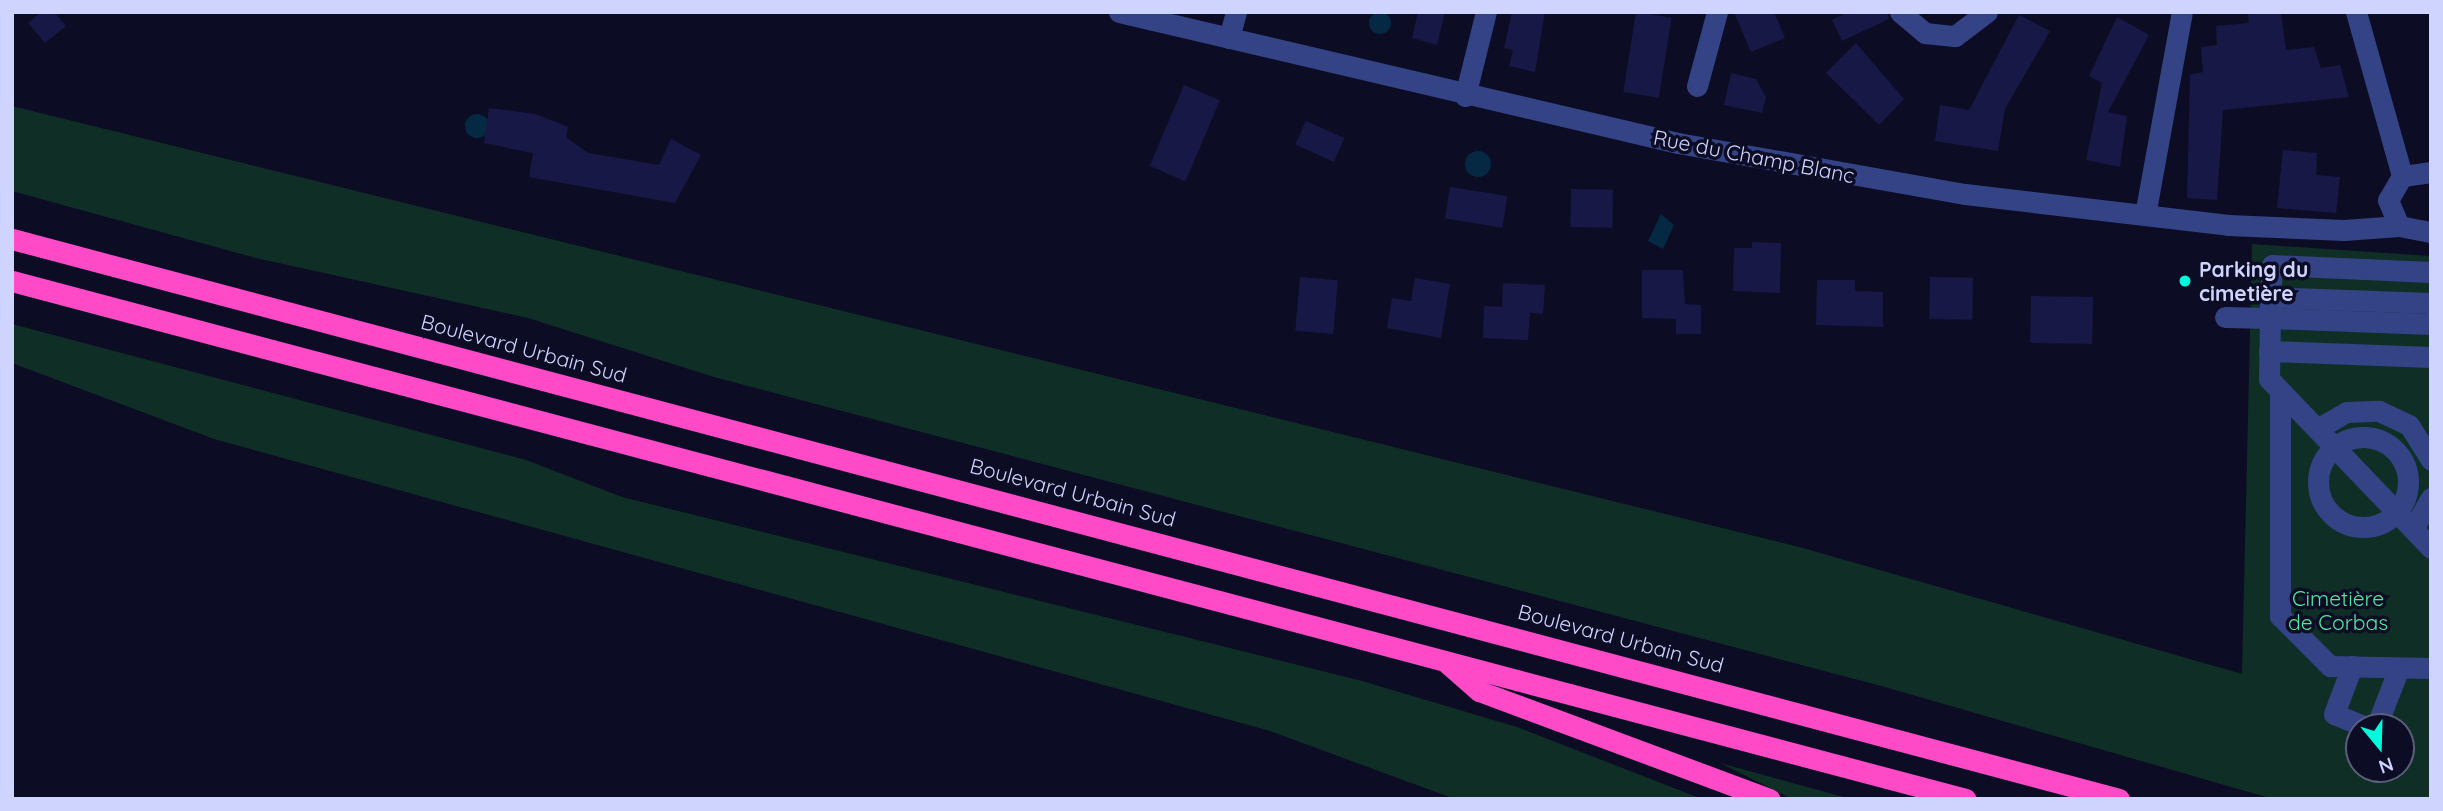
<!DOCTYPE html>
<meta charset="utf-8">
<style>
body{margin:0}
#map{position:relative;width:2443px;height:811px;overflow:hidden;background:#0c0d24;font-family:Quicksand,sans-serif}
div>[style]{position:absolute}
.green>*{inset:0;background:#0f2e26}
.water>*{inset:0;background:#062943}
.round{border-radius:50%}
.building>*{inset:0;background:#171846;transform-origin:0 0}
.minor>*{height:21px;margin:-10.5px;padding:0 10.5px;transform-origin:10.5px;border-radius:10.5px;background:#344386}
.minor>.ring{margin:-10.5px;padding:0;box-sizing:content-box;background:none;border:21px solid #344386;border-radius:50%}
.highway>*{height:21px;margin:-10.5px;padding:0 10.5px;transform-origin:10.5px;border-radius:10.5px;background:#ff4ac8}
.dots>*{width:19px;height:19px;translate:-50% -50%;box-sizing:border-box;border:4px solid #0c0d24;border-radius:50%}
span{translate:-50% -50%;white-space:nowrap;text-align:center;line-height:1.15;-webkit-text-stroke:7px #0c0d24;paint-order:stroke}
.street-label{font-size:21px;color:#cfd4ff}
.poi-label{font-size:21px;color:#cfd4ff;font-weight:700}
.left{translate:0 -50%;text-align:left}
.park-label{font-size:21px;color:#53e7a2}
.frame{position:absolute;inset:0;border:14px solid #cfd4ff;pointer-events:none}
.north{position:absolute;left:2345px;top:713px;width:70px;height:70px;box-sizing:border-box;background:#0c0d24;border:2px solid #5a5d7c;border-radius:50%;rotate:161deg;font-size:19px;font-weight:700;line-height:28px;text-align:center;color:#cfd4ff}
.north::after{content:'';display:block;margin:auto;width:24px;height:32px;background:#00fadd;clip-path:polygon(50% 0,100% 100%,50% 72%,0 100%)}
</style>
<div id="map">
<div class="green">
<i style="clip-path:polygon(evenodd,12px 106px,1803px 548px,2242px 674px,2252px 244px,2431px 256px,2431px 799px,2273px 799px,1885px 687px,714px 377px,528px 318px,256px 258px,12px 191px,12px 106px,2359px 727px,2401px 727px,2401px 769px,2359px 769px,2359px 727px)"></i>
<i style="clip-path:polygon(12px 324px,526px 460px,622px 497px,1362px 681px,1517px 727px,1702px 799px,1455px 799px,1270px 731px,214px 439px,12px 363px)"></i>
<i style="clip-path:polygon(1720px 763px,1851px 799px,1792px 799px)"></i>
</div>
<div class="water">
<i class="round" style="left:1369px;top:12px;width:22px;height:22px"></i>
<i class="round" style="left:465px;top:114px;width:24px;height:24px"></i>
<i class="round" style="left:1465px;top:151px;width:26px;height:26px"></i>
<i style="clip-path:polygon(1661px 214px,1674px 225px,1663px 249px,1648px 241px)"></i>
</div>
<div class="building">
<i style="clip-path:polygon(41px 12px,54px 12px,66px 26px,45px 43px,28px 23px)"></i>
<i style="clip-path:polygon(1418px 12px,1445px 12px,1437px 45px,1412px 38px)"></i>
<i style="clip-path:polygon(1512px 12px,1545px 12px,1535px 72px,1509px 66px,1513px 50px,1504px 48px)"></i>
<i style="left:1636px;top:12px;width:36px;height:81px;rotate:9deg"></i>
<i style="clip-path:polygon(1734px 12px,1774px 12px,1785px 38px,1751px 52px)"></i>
<i style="clip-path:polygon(1848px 12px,1887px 12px,1889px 19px,1842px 41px,1832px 20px)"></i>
<i style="clip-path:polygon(2248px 12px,2281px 12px,2286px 50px,2314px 47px,2321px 68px,2340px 65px,2349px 97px,2223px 110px,2217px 200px,2187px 198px,2190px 75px,2203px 72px,2201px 47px,2217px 45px,2216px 26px,2249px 23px)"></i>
<i style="clip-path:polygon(2019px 15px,2050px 31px,2005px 109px,1998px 151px,1935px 141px,1940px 105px,1969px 110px)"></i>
<i style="clip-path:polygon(2117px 17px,2149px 35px,2108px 112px,2127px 116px,2120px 167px,2086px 160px,2102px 83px,2089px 76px)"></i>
<i style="clip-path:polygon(1856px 43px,1904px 99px,1879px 125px,1826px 73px)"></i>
<i style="clip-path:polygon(1731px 73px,1756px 79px,1766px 97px,1762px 113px,1724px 105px)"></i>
<i style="left:1184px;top:85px;width:39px;height:88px;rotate:23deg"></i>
<i style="clip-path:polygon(489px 108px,536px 114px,568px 127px,566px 137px,588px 153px,659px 165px,671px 139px,701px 155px,675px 203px,529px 177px,533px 153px,484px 143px)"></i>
<i style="left:1306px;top:121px;width:42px;height:26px;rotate:24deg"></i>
<i style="clip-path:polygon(2283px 150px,2317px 153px,2316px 175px,2340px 177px,2336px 213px,2277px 208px)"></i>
<i style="left:1450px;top:187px;width:58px;height:32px;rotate:9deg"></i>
<i style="left:1571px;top:189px;width:42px;height:38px;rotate:1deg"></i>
<i style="clip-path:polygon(1752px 242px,1781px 243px,1780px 293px,1733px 291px,1734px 248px,1752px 248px)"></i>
<i style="clip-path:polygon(1642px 270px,1683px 270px,1685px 304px,1701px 305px,1701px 334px,1676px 334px,1676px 319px,1642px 318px)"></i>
<i style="left:1300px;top:277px;width:38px;height:54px;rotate:5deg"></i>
<i style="left:1930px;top:277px;width:43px;height:42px;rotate:1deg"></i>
<i style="clip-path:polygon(1415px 278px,1450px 284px,1441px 338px,1387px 328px,1392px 298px,1411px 301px)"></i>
<i style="clip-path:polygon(1817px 280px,1855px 280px,1855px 291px,1883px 292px,1883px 327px,1816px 325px)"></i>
<i style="clip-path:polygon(1503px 283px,1545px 285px,1543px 314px,1530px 313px,1528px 340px,1483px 338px,1484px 306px,1502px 307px)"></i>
<i style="left:2031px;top:296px;width:62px;height:47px;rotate:1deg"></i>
</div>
<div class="minor">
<i style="left:1119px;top:12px;width:574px;rotate:13.19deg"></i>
<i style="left:1678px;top:143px;width:291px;rotate:10.1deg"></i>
<i style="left:1965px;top:194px;width:265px;rotate:6.7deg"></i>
<i style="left:2228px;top:225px;width:116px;rotate:2.5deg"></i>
<i style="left:2344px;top:230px;width:55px;rotate:-4.2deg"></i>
<i style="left:1900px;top:12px;width:33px;rotate:40deg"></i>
<i style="left:1925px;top:33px;width:30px;rotate:6deg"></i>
<i style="left:1955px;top:36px;width:40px;rotate:-37deg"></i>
<i style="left:2356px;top:12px;width:170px;rotate:74.3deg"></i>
<i style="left:1229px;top:38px;width:27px;rotate:-75deg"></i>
<i style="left:1697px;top:86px;width:77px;rotate:-74.9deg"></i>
<i style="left:1465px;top:96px;width:87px;rotate:-76deg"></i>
<i style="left:2431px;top:172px;width:29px;rotate:172deg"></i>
<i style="left:2402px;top:176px;width:28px;rotate:120deg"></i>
<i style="left:2388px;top:200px;width:28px;rotate:67deg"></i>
<i style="left:2399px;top:226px;width:33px;rotate:11deg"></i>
<i style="left:2145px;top:215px;width:206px;rotate:-79.7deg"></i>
<i style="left:2270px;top:297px;width:32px;rotate:-86deg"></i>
<i style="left:2272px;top:265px;width:159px;rotate:2.5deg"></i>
<i style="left:2431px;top:303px;width:161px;rotate:-177.9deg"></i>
<i style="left:2270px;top:297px;width:21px;rotate:90deg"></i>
<i style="left:2270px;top:318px;width:161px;rotate:2.1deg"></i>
<i style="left:2225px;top:317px;width:45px;rotate:1.3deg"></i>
<i style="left:2270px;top:318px;width:61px;rotate:90.9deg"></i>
<i style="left:2269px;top:379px;width:234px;rotate:46.2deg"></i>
<i style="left:2269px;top:351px;width:162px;rotate:2.1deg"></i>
<i style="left:2280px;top:391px;width:225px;rotate:90deg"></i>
<i style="left:2280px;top:616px;width:71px;rotate:45deg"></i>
<i style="left:2330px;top:666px;width:101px;rotate:1.1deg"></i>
<i style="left:2317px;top:429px;width:34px;rotate:-30deg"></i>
<i style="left:2346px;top:412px;width:33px;rotate:-2deg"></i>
<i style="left:2379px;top:411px;width:33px;rotate:25deg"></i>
<i style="left:2409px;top:425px;width:41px;rotate:57.8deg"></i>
<i class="ring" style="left:2318px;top:437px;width:69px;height:69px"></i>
<i style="left:2413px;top:529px;width:36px;rotate:-60deg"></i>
<i style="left:2352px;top:666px;width:51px;rotate:110.6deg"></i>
<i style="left:2334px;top:714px;width:35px;rotate:22deg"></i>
<i style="left:2376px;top:727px;width:63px;rotate:-68.7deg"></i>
</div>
<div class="highway">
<i style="left:12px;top:239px;width:2180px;rotate:14.88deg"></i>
<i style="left:12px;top:281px;width:2021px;rotate:14.85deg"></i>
<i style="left:1446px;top:662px;width:44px;rotate:41.3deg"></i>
<i style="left:1479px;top:691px;width:310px;rotate:20.4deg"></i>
</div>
<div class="dots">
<i style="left:2185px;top:281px;background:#00fadd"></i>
</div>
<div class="street-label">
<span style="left:1754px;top:156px;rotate:11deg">Rue du Champ Blanc</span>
<span style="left:524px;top:348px;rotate:15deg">Boulevard Urbain Sud</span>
<span style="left:1073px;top:492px;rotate:15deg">Boulevard Urbain Sud</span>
<span style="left:1621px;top:638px;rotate:15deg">Boulevard Urbain Sud</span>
</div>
<div class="poi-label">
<span class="left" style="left:2199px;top:281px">Parking du<br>cimetière</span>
</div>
<div class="park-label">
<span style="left:2338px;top:610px">Cimetière<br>de Corbas</span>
</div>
<div class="frame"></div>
<div class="north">N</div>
</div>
